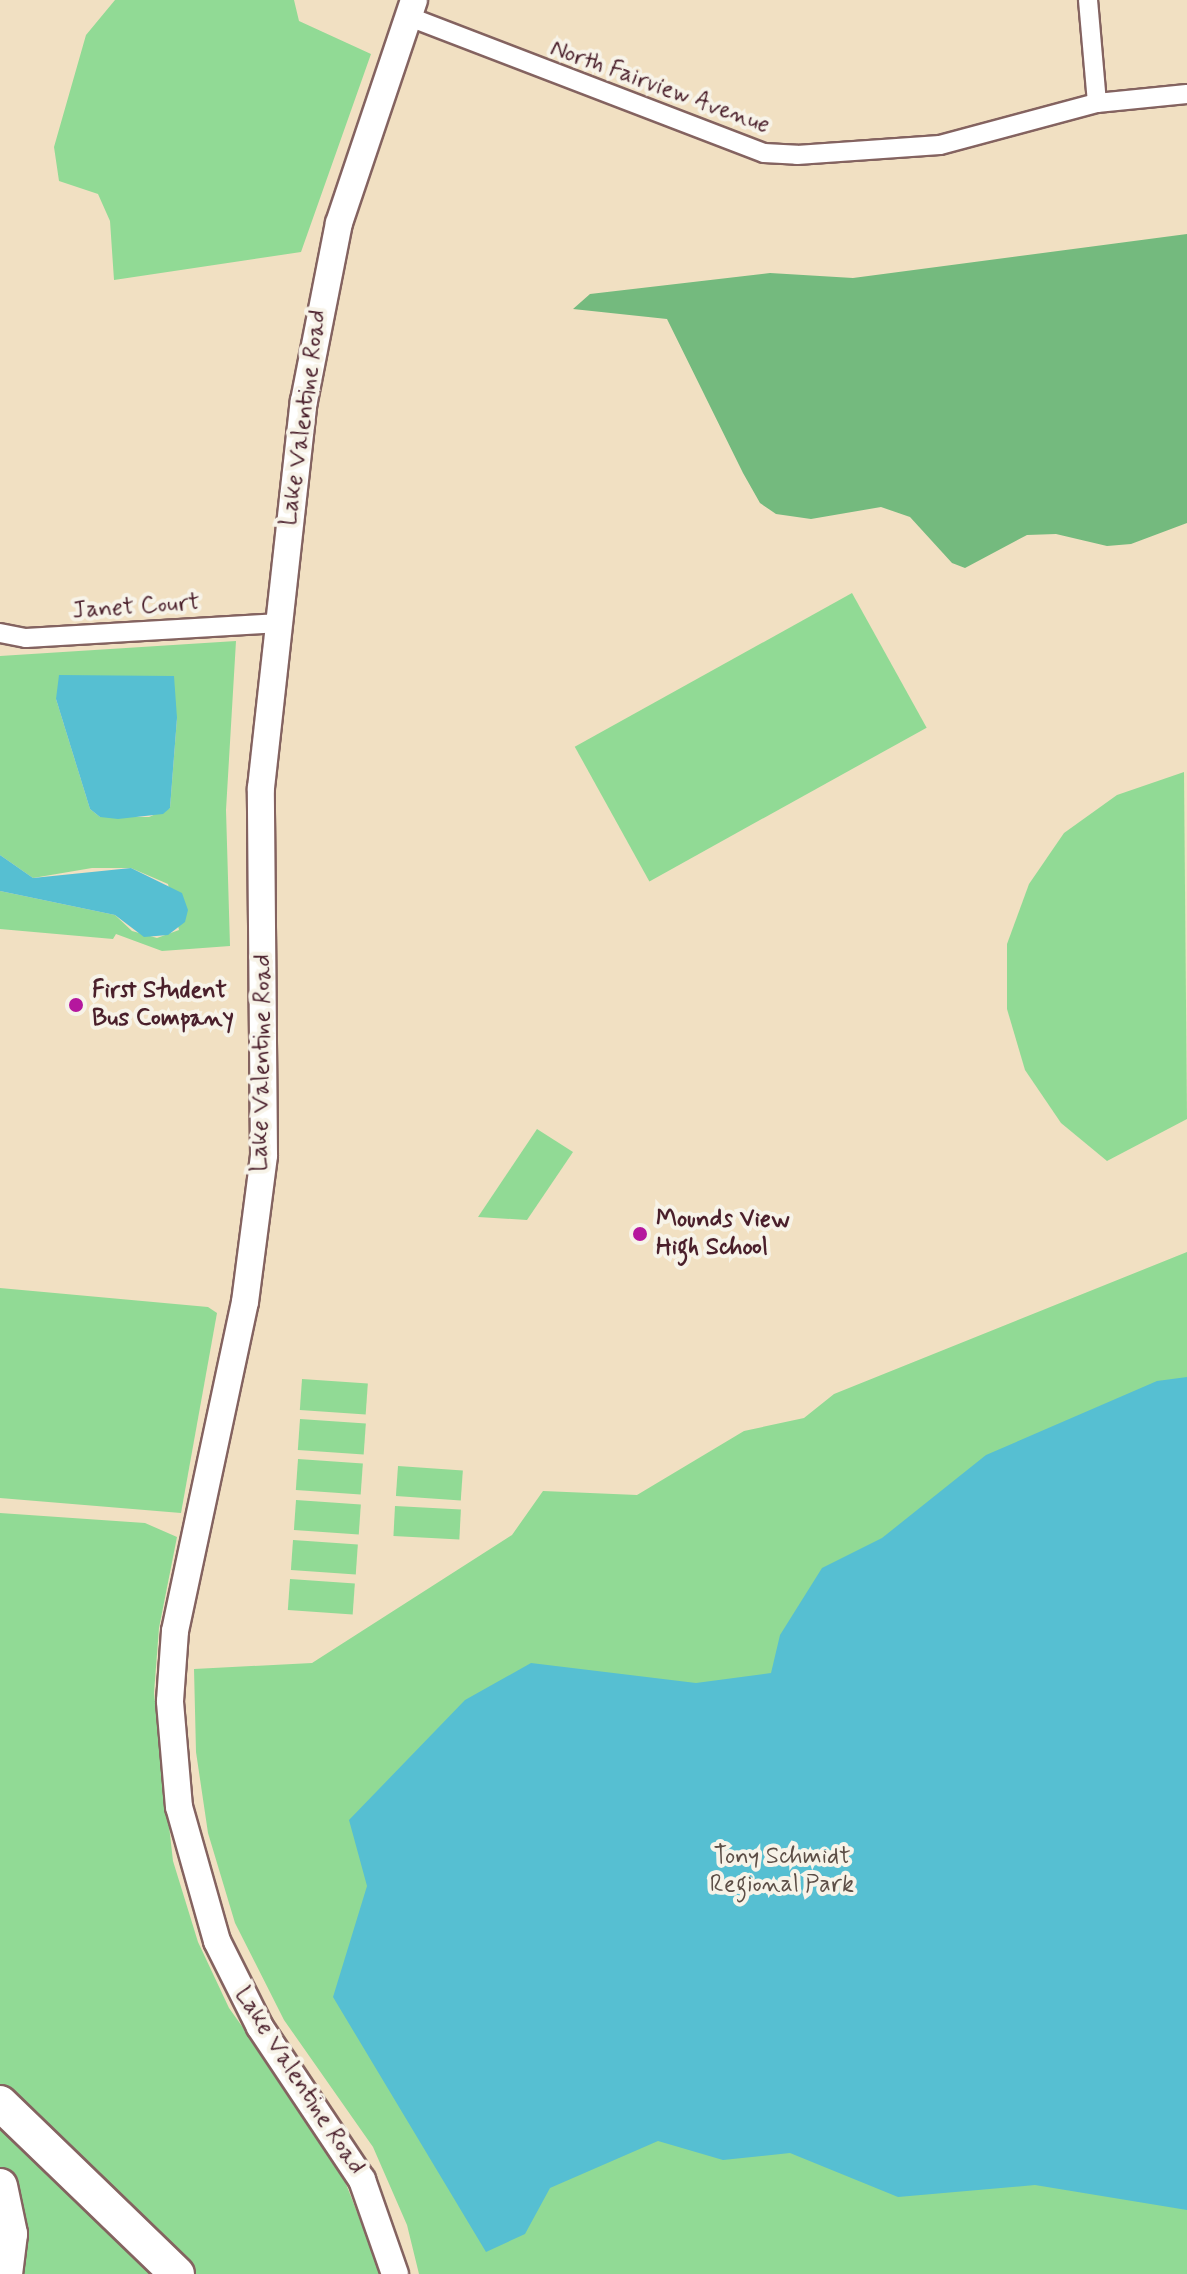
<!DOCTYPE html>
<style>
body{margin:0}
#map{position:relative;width:1187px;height:2274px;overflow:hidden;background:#f1e0c2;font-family:Mynerve,sans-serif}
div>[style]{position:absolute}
.green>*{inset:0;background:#91da95;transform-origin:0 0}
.forest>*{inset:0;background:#74ba7e}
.water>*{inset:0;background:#56bfd2}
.roads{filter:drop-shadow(2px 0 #846360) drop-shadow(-2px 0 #846360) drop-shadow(0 2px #846360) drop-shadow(0 -2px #846360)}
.street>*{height:18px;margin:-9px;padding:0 9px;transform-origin:9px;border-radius:9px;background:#fff}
.secondary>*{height:26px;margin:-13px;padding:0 13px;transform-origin:13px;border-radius:13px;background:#fff}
.highway>*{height:34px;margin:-17px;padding:0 17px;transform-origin:17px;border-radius:17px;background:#fff}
.dots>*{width:22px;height:22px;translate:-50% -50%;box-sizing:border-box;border:4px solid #f7f3e8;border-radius:50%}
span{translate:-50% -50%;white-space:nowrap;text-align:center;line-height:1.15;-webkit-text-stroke:8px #f7f3e8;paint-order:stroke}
.street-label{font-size:24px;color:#4a1f2b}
.poi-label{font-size:24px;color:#4a1f2b;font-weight:700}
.left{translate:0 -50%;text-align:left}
.park-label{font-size:24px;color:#5c4e46}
</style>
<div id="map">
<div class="green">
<i style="clip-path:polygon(115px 0,294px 0,299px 21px,371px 54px,301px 252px,114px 280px,110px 221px,98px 194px,59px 181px,54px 147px,86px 35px)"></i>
<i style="left:852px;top:593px;width:154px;height:317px;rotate:61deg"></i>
<i style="clip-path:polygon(evenodd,236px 641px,226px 810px,230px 946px,162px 951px,116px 934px,113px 939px,0 929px,0 891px,115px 915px,132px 931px,157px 938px,179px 930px,168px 884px,131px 868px,92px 868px,33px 878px,0 855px,0 656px,236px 641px,56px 699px,177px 718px,170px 808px,149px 817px,100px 817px,90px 809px,56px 699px)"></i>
<i style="clip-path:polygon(1184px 772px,1187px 1119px,1107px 1161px,1061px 1123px,1025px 1070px,1007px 1009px,1007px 944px,1029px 884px,1064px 833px,1117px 795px)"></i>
<i style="clip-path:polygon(537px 1129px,573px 1152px,527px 1220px,478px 1217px)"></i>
<i style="clip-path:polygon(1187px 1252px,1187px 2274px,419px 2274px,407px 2225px,373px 2147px,284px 2020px,235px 1923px,208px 1833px,196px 1752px,194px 1669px,312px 1663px,512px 1535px,543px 1491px,637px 1495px,744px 1431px,804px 1418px,834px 1394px)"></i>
<i style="clip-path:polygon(0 1288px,208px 1307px,217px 1313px,181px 1513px,0 1498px)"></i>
<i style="left:302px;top:1379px;width:66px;height:31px;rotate:4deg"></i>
<i style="left:300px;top:1419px;width:66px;height:31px;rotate:4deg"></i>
<i style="left:298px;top:1459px;width:65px;height:31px;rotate:4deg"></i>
<i style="left:398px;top:1466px;width:65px;height:30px;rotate:4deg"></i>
<i style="left:296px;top:1500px;width:65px;height:30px;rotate:4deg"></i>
<i style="left:395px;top:1506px;width:66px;height:30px;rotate:3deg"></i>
<i style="clip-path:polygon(0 1513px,145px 1523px,177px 1537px,159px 1628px,154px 1693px,173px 1861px,198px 1942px,229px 2008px,336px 2158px,381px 2274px,183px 2274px,0 2094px)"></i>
<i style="left:293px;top:1540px;width:65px;height:30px;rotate:4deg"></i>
<i style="left:290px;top:1579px;width:65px;height:31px;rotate:4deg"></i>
<i style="clip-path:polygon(0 2118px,159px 2274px,14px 2274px,8px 2185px,0 2168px)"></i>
</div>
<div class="forest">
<i style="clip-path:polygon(1187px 234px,1187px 523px,1131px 544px,1107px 546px,1056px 534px,1027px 535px,965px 568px,952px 563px,910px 517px,881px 507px,811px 519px,776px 514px,760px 503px,743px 473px,667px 319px,573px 309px,590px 294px,770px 273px,853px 278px)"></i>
</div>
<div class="water">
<i style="clip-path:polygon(59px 675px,174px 676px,177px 718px,170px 808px,163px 814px,118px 819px,100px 817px,90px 809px,56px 699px)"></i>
<i style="clip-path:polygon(0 855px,33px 878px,131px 868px,182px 893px,188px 910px,185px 922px,168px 935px,144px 937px,115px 915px,0 891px)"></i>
<i style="clip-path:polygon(1187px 1377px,1187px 2210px,1035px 2185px,898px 2197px,790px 2153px,723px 2160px,658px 2141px,550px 2188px,525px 2234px,486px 2252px,333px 1997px,367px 1886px,349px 1820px,465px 1700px,531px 1663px,696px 1683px,771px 1673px,780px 1635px,822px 1568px,882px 1538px,986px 1455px,1157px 1381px)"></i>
</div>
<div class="roads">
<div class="street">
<i style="left:1088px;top:0;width:103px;rotate:85deg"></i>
<i style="left:407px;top:16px;width:382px;rotate:21deg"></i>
<i style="left:764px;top:153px;width:33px;rotate:3deg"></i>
<i style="left:797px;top:155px;width:143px;rotate:-4deg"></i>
<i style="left:940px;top:145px;width:163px;rotate:-15deg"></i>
<i style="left:1097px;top:103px;width:90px;rotate:-5.7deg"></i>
<i style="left:0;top:633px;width:26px;rotate:11deg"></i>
<i style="left:26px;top:638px;width:250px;rotate:-3.4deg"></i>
</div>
<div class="secondary">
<i style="left:395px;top:2274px;width:100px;rotate:-109.3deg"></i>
<i style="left:362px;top:2180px;width:184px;rotate:-123.7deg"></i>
<i style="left:260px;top:2027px;width:96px;rotate:-116.6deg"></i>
<i style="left:217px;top:1941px;width:139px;rotate:-105.8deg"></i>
<i style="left:179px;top:1807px;width:106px;rotate:-94.9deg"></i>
<i style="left:170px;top:1701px;width:70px;rotate:-85.9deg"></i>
<i style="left:175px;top:1631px;width:336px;rotate:-78deg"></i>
<i style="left:245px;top:1302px;width:148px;rotate:-82.6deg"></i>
<i style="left:264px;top:1155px;width:367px;rotate:-90.5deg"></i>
<i style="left:261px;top:788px;width:389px;rotate:-83.7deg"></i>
<i style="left:304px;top:401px;width:181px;rotate:-78.9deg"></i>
<i style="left:339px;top:223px;width:235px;rotate:-71.4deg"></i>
</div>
<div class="highway">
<i style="left:0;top:2103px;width:246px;rotate:44deg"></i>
<i style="left:0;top:2186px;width:49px;rotate:78.2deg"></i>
<i style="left:10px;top:2234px;width:40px;rotate:97.1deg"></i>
</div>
</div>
<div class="dots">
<i style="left:76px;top:1005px;background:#b5179e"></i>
<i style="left:640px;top:1234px;background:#b5179e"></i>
</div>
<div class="street-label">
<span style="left:660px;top:87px;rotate:20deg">North Fairview Avenue</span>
<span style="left:304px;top:418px;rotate:-82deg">Lake Valentine Road</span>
<span style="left:136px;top:607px;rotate:-4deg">Janet Court</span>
<span style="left:262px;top:1063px;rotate:-89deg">Lake Valentine Road</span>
<span style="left:299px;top:2081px;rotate:57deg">Lake Valentine Road</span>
</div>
<div class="poi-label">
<span class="left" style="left:92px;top:1005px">First Student<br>Bus Company</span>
<span class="left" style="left:656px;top:1234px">Mounds View<br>High School</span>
</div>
<div class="park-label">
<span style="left:782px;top:1871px">Tony Schmidt<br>Regional Park</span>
</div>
</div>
